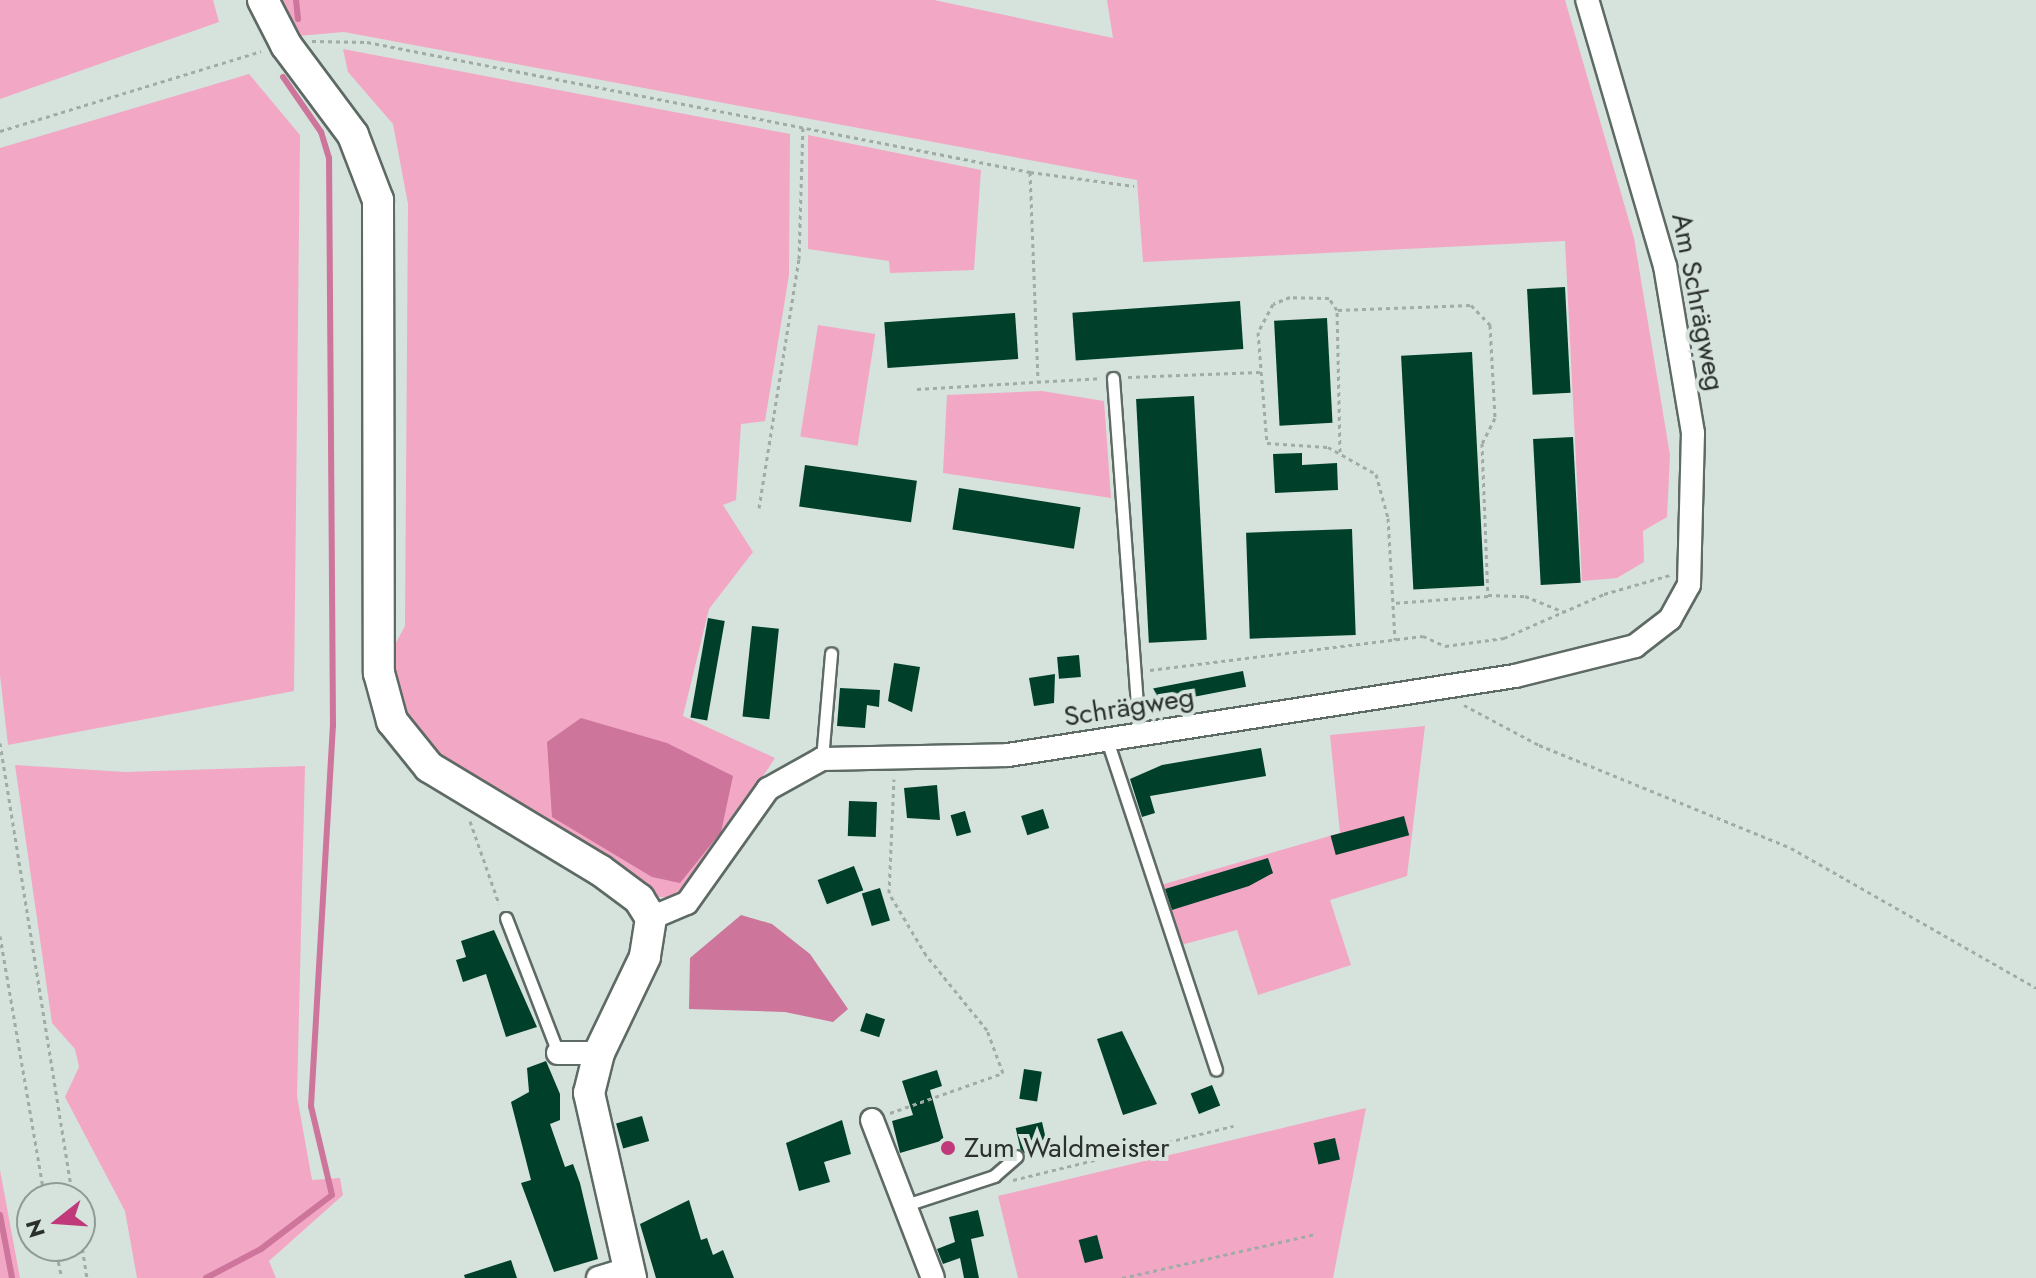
<!DOCTYPE html>
<meta charset="utf-8">
<style>
body{margin:0}
#map{position:relative;width:2036px;height:1278px;overflow:hidden;background:#d5e3dc;font-family:Jost,sans-serif}
div>[style]{position:absolute}
.green>*{inset:0;background:#f2a7c5;transform-origin:0 0}
.water>*{inset:0;background:#cd759a}
.stream>*{height:6px;margin:-3px;padding:0 3px;transform-origin:3px;border-radius:3px;background:#cd759a}
.building>*{inset:0;background:#00402a;transform-origin:0 0}
.path>*{height:3px;margin-top:-1.5px;transform-origin:0;background:repeating-linear-gradient(90deg,#a0aba5 0 4px,transparent 0 8px)}
.roads{filter:drop-shadow(2px 0 #5e6a64) drop-shadow(-2px 0 #5e6a64) drop-shadow(0 2px #5e6a64) drop-shadow(0 -2px #5e6a64)}
.lane>*{height:11px;margin:-5.5px;padding:0 5.5px;transform-origin:5.5px;border-radius:5.5px;background:#fff}
.street>*{height:22px;margin:-11px;padding:0 11px;transform-origin:11px;border-radius:11px;background:#fff}
.secondary>*{height:30px;margin:-15px;padding:0 15px;transform-origin:15px;border-radius:15px;background:#fff}
.dots>*{width:22px;height:22px;translate:-50% -50%;box-sizing:border-box;border:4px solid #d5e3dc;border-radius:50%}
span{translate:-50% -50%;white-space:nowrap;text-align:center;line-height:1.15;-webkit-text-stroke:8px #d5e3dc;paint-order:stroke}
.street-label{font-size:28px;color:#2b302d}
.poi-label{font-size:28px;color:#2b302d}
.left{translate:0 -50%;text-align:left}
.north{position:absolute;left:16px;top:1182px;width:80px;height:80px;box-sizing:border-box;background:#d5e3dc;border:2px solid #919b96;border-radius:50%;rotate:253deg;font-size:22px;font-weight:700;line-height:32px;text-align:center;color:#2b302d}
.north::after{content:'';display:block;margin:auto;width:28px;height:36px;background:#bf397b;clip-path:polygon(50% 0,100% 100%,50% 72%,0 100%)}
</style>
<div id="map">
<div class="green">
<i style="clip-path:polygon(0 0,213px 0,219px 22px,0 99px)"></i>
<i style="clip-path:polygon(273px 0,934px 0,1113px 38px,1107px 0,1565px 0,1634px 238px,1670px 455px,1667px 517px,1643px 531px,1644px 562px,1617px 578px,1582px 581px,1565px 241px,1143px 262px,1137px 180px,344px 32px,298px 36px)"></i>
<i style="clip-path:polygon(343px 49px,790px 134px,789px 275px,765px 421px,741px 424px,736px 500px,723px 505px,753px 552px,709px 609px,683px 716px,775px 758px,698px 875px,671px 897px,651px 897px,444px 764px,398px 713px,390px 654px,405px 626px,408px 204px,393px 124px,348px 72px)"></i>
<i style="clip-path:polygon(249px 74px,300px 135px,294px 691px,8px 745px,0 675px,0 148px)"></i>
<i style="clip-path:polygon(808px 135px,981px 170px,974px 270px,890px 273px,889px 261px,808px 249px)"></i>
<i style="left:818px;top:325px;width:58px;height:113px;rotate:9deg"></i>
<i style="clip-path:polygon(1042px 391px,1104px 401px,1111px 498px,943px 473px,947px 395px)"></i>
<i style="clip-path:polygon(1425px 726px,1407px 876px,1330px 900px,1351px 965px,1258px 995px,1237px 930px,1181px 945px,1161px 885px,1340px 833px,1330px 735px)"></i>
<i style="clip-path:polygon(15px 765px,125px 772px,305px 766px,297px 1096px,312px 1180px,340px 1178px,343px 1195px,269px 1261px,276px 1278px,137px 1278px,125px 1211px,65px 1097px,79px 1067px,75px 1049px,52px 1023px)"></i>
<i style="clip-path:polygon(1366px 1108px,1333px 1278px,1018px 1278px,998px 1196px)"></i>
<i style="clip-path:polygon(0 1170px,20px 1278px,0 1278px)"></i>
</div>
<div class="water">
<i style="clip-path:polygon(581px 718px,667px 743px,733px 776px,721px 832px,680px 883px,652px 877px,552px 817px,547px 742px)"></i>
<i style="clip-path:polygon(741px 915px,772px 924px,810px 954px,848px 1009px,833px 1022px,785px 1012px,689px 1009px,690px 958px)"></i>
</div>
<div class="stream">
<i style="left:296px;top:0;width:19px;rotate:84deg"></i>
<i style="left:0;top:1215px;width:64px;rotate:79.2deg"></i>
<i style="left:206px;top:1278px;width:62px;rotate:-27.8deg"></i>
<i style="left:261px;top:1249px;width:89px;rotate:-37.3deg"></i>
<i style="left:332px;top:1195px;width:91px;rotate:-103.3deg"></i>
<i style="left:311px;top:1106px;width:381px;rotate:-86.7deg"></i>
<i style="left:333px;top:726px;width:568px;rotate:-90.4deg"></i>
<i style="left:329px;top:158px;width:27px;rotate:-107deg"></i>
<i style="left:321px;top:132px;width:67px;rotate:-124.6deg"></i>
</div>
<div class="building">
<i style="left:1565px;top:287px;width:106px;height:38px;rotate:87deg"></i>
<i style="left:1240px;top:301px;width:48px;height:168px;rotate:86deg"></i>
<i style="left:1015px;top:313px;width:46px;height:131px;rotate:86deg"></i>
<i style="left:1327px;top:318px;width:105px;height:53px;rotate:87deg"></i>
<i style="left:1472px;top:352px;width:234px;height:71px;rotate:87deg"></i>
<i style="left:1194px;top:396px;width:244px;height:58px;rotate:87deg"></i>
<i style="left:1573px;top:437px;width:146px;height:40px;rotate:87deg"></i>
<i style="clip-path:polygon(1302px 453px,1302px 465px,1337px 463px,1338px 490px,1275px 493px,1273px 454px)"></i>
<i style="left:805px;top:465px;width:113px;height:42px;rotate:8deg"></i>
<i style="left:959px;top:488px;width:123px;height:42px;rotate:9deg"></i>
<i style="left:1352px;top:529px;width:106px;height:106px;rotate:88deg"></i>
<i style="left:708px;top:618px;width:17px;height:101px;rotate:10deg"></i>
<i style="left:752px;top:626px;width:27px;height:91px;rotate:6deg"></i>
<i style="left:1079px;top:655px;width:22px;height:22px;rotate:85deg"></i>
<i style="clip-path:polygon(894px 663px,920px 667px,912px 712px,888px 701px)"></i>
<i style="left:1243px;top:671px;width:16px;height:92px;rotate:79deg"></i>
<i style="clip-path:polygon(1055px 674px,1054px 703px,1034px 706px,1029px 678px)"></i>
<i style="clip-path:polygon(840px 688px,880px 690px,879px 707px,867px 705px,865px 728px,837px 726px)"></i>
<i style="clip-path:polygon(1261px 748px,1266px 776px,1150px 796px,1155px 813px,1142px 817px,1130px 779px,1162px 765px)"></i>
<i style="clip-path:polygon(937px 785px,940px 820px,907px 818px,904px 788px)"></i>
<i style="left:849px;top:801px;width:28px;height:35px;rotate:2deg"></i>
<i style="left:1043px;top:809px;width:20px;height:23px;rotate:72deg"></i>
<i style="left:965px;top:811px;width:22px;height:15px;rotate:74deg"></i>
<i style="left:1404px;top:816px;width:20px;height:76px;rotate:75deg"></i>
<i style="clip-path:polygon(1268px 858px,1273px 873px,1249px 886px,1172px 910px,1165px 889px)"></i>
<i style="left:854px;top:866px;width:26px;height:39px;rotate:69deg"></i>
<i style="left:880px;top:888px;width:34px;height:19px;rotate:73deg"></i>
<i style="clip-path:polygon(494px 930px,537px 1027px,506px 1037px,486px 974px,463px 982px,456px 960px,466px 957px,461px 941px)"></i>
<i style="left:866px;top:1013px;width:20px;height:19px;rotate:18deg"></i>
<i style="clip-path:polygon(1122px 1031px,1157px 1104px,1123px 1115px,1097px 1039px)"></i>
<i style="clip-path:polygon(546px 1061px,560px 1094px,560px 1120px,550px 1124px,565px 1167px,573px 1164px,580px 1183px,598px 1259px,554px 1272px,521px 1183px,531px 1180px,511px 1102px,529px 1092px,527px 1068px)"></i>
<i style="left:1024px;top:1069px;width:18px;height:30px;rotate:9deg"></i>
<i style="clip-path:polygon(937px 1070px,942px 1086px,930px 1090px,944px 1140px,900px 1153px,892px 1121px,913px 1115px,902px 1081px)"></i>
<i style="left:1212px;top:1085px;width:22px;height:23px;rotate:68deg"></i>
<i style="left:642px;top:1116px;width:26px;height:27px;rotate:74deg"></i>
<i style="clip-path:polygon(842px 1120px,851px 1154px,824px 1162px,830px 1182px,799px 1191px,786px 1143px)"></i>
<i style="left:1042px;top:1122px;width:26px;height:27px;rotate:77deg"></i>
<i style="left:1335px;top:1138px;width:22px;height:22px;rotate:77deg"></i>
<i style="clip-path:polygon(689px 1200px,701px 1240px,707px 1238px,713px 1255px,723px 1250px,734px 1278px,656px 1278px,640px 1224px)"></i>
<i style="clip-path:polygon(978px 1210px,984px 1236px,971px 1239px,979px 1278px,964px 1278px,960px 1258px,943px 1264px,937px 1249px,955px 1242px,949px 1217px)"></i>
<i style="left:1097px;top:1235px;width:24px;height:19px;rotate:75deg"></i>
<i style="clip-path:polygon(511px 1260px,517px 1278px,465px 1278px,464px 1275px)"></i>
</div>
<div class="path">
<i style="left:312px;top:41px;width:55px;rotate:1deg"></i>
<i style="left:367px;top:42px;width:676px;rotate:11.09deg"></i>
<i style="left:1030px;top:172px;width:105px;rotate:7.7deg"></i>
<i style="left:0;top:131px;width:273px;rotate:-17deg"></i>
<i style="left:1030px;top:172px;width:208px;rotate:87.8deg"></i>
<i style="left:1338px;top:310px;width:133px;rotate:-2.2deg"></i>
<i style="left:1471px;top:305px;width:28px;rotate:46deg"></i>
<i style="left:1490px;top:325px;width:93px;rotate:86.9deg"></i>
<i style="left:1495px;top:418px;width:28px;rotate:117deg"></i>
<i style="left:1482px;top:443px;width:153px;rotate:87.8deg"></i>
<i style="left:1488px;top:596px;width:95px;rotate:175.8deg"></i>
<i style="left:1128px;top:377px;width:132px;rotate:-2.2deg"></i>
<i style="left:917px;top:389px;width:183px;rotate:-3.4deg"></i>
<i style="left:1340px;top:452px;width:142px;rotate:-91.2deg"></i>
<i style="left:1337px;top:310px;width:14px;rotate:-124deg"></i>
<i style="left:1329px;top:298px;width:39px;rotate:-179deg"></i>
<i style="left:1290px;top:297px;width:18px;rotate:158deg"></i>
<i style="left:1273px;top:304px;width:32px;rotate:118deg"></i>
<i style="left:1258px;top:332px;width:111px;rotate:85.4deg"></i>
<i style="left:1267px;top:443px;width:61px;rotate:3.8deg"></i>
<i style="left:1328px;top:447px;width:55px;rotate:29.4deg"></i>
<i style="left:1376px;top:474px;width:46px;rotate:74.7deg"></i>
<i style="left:1388px;top:518px;width:122px;rotate:86.7deg"></i>
<i style="left:759px;top:508px;width:252px;rotate:-80.9deg"></i>
<i style="left:799px;top:259px;width:131px;rotate:-88.3deg"></i>
<i style="left:1488px;top:595px;width:37px;rotate:2deg"></i>
<i style="left:1525px;top:596px;width:42px;rotate:22.3deg"></i>
<i style="left:1150px;top:670px;width:275px;rotate:-7.1deg"></i>
<i style="left:1423px;top:636px;width:24px;rotate:24deg"></i>
<i style="left:1445px;top:646px;width:60px;rotate:-7.7deg"></i>
<i style="left:1504px;top:638px;width:109px;rotate:-23.7deg"></i>
<i style="left:1604px;top:594px;width:69px;rotate:-16.1deg"></i>
<i style="left:1464px;top:705px;width:85px;rotate:28.1deg"></i>
<i style="left:1539px;top:745px;width:272px;rotate:22.2deg"></i>
<i style="left:1791px;top:848px;width:282px;rotate:29.7deg"></i>
<i style="left:0;top:743px;width:461px;rotate:80.9deg"></i>
<i style="left:470px;top:821px;width:88px;rotate:70.7deg"></i>
<i style="left:0;top:936px;width:266px;rotate:80.3deg"></i>
<i style="left:890px;top:1113px;width:120px;rotate:-19.5deg"></i>
<i style="left:1003px;top:1073px;width:46px;rotate:-110.4deg"></i>
<i style="left:987px;top:1030px;width:97px;rotate:-129.1deg"></i>
<i style="left:926px;top:955px;width:72px;rotate:-120.8deg"></i>
<i style="left:889px;top:893px;width:114px;rotate:-87.5deg"></i>
<i style="left:1013px;top:1180px;width:227px;rotate:-13.8deg"></i>
<i style="left:80px;top:1233px;width:46px;rotate:81.2deg"></i>
<i style="left:55px;top:1246px;width:33px;rotate:78deg"></i>
<i style="left:1122px;top:1278px;width:198px;rotate:-12.8deg"></i>
</div>
<div class="roads">
<div class="lane">
<i style="left:1113px;top:378px;width:358px;rotate:85.8deg"></i>
<i style="left:1107px;top:740px;width:347px;rotate:71.7deg"></i>
<i style="left:822px;top:759px;width:106px;rotate:-85.1deg"></i>
<i style="left:506px;top:918px;width:145px;rotate:68.9deg"></i>
<i style="left:906px;top:1205px;width:93px;rotate:-18.2deg"></i>
<i style="left:994px;top:1176px;width:30px;rotate:-41deg"></i>
</div>
<div class="street">
<i style="left:651px;top:918px;width:39px;rotate:-23deg"></i>
<i style="left:687px;top:903px;width:140px;rotate:-54.6deg"></i>
<i style="left:768px;top:789px;width:62px;rotate:-29.1deg"></i>
<i style="left:822px;top:759px;width:186px;rotate:-1.2deg"></i>
<i style="left:1008px;top:755px;width:513px;rotate:-8.86deg"></i>
<i style="left:1515px;top:676px;width:124px;rotate:-14deg"></i>
<i style="left:1635px;top:646px;width:44px;rotate:-37.6deg"></i>
<i style="left:1670px;top:619px;width:39px;rotate:-61deg"></i>
<i style="left:1689px;top:585px;width:152px;rotate:-88.5deg"></i>
<i style="left:1693px;top:433px;width:169px;rotate:-99.5deg"></i>
<i style="left:1665px;top:266px;width:277px;rotate:-106.3deg"></i>
<i style="left:558px;top:1053px;width:41px"></i>
<i style="left:872px;top:1120px;width:169px;rotate:68.9deg"></i>
<i style="left:598px;top:1278px;width:31px;rotate:-17deg"></i>
</div>
<div class="secondary">
<i style="left:263px;top:0;width:51px;rotate:62.9deg"></i>
<i style="left:286px;top:45px;width:112px;rotate:53.3deg"></i>
<i style="left:353px;top:135px;width:70px;rotate:69deg"></i>
<i style="left:378px;top:200px;width:473px;rotate:89.9deg"></i>
<i style="left:379px;top:673px;width:50px;rotate:74.8deg"></i>
<i style="left:392px;top:721px;width:59px;rotate:51.2deg"></i>
<i style="left:429px;top:767px;width:200px;rotate:31.1deg"></i>
<i style="left:600px;top:870px;width:49px;rotate:36.6deg"></i>
<i style="left:639px;top:899px;width:22px;rotate:58deg"></i>
<i style="left:651px;top:918px;width:39px;rotate:99deg"></i>
<i style="left:645px;top:957px;width:106px;rotate:115.6deg"></i>
<i style="left:599px;top:1053px;width:41px;rotate:104deg"></i>
<i style="left:589px;top:1093px;width:190px;rotate:77.2deg"></i>
</div>
</div>
<div class="dots">
<i style="left:948px;top:1148px;background:#bf397b"></i>
</div>
<div class="street-label">
<span style="left:1698px;top:302px;rotate:79deg">Am Schrägweg</span>
<span style="left:1129px;top:707px;rotate:-9deg">Schrägweg</span>
</div>
<div class="poi-label">
<span class="left" style="left:964px;top:1148px">Zum Waldmeister</span>
</div>
<div class="north">N</div>
</div>
